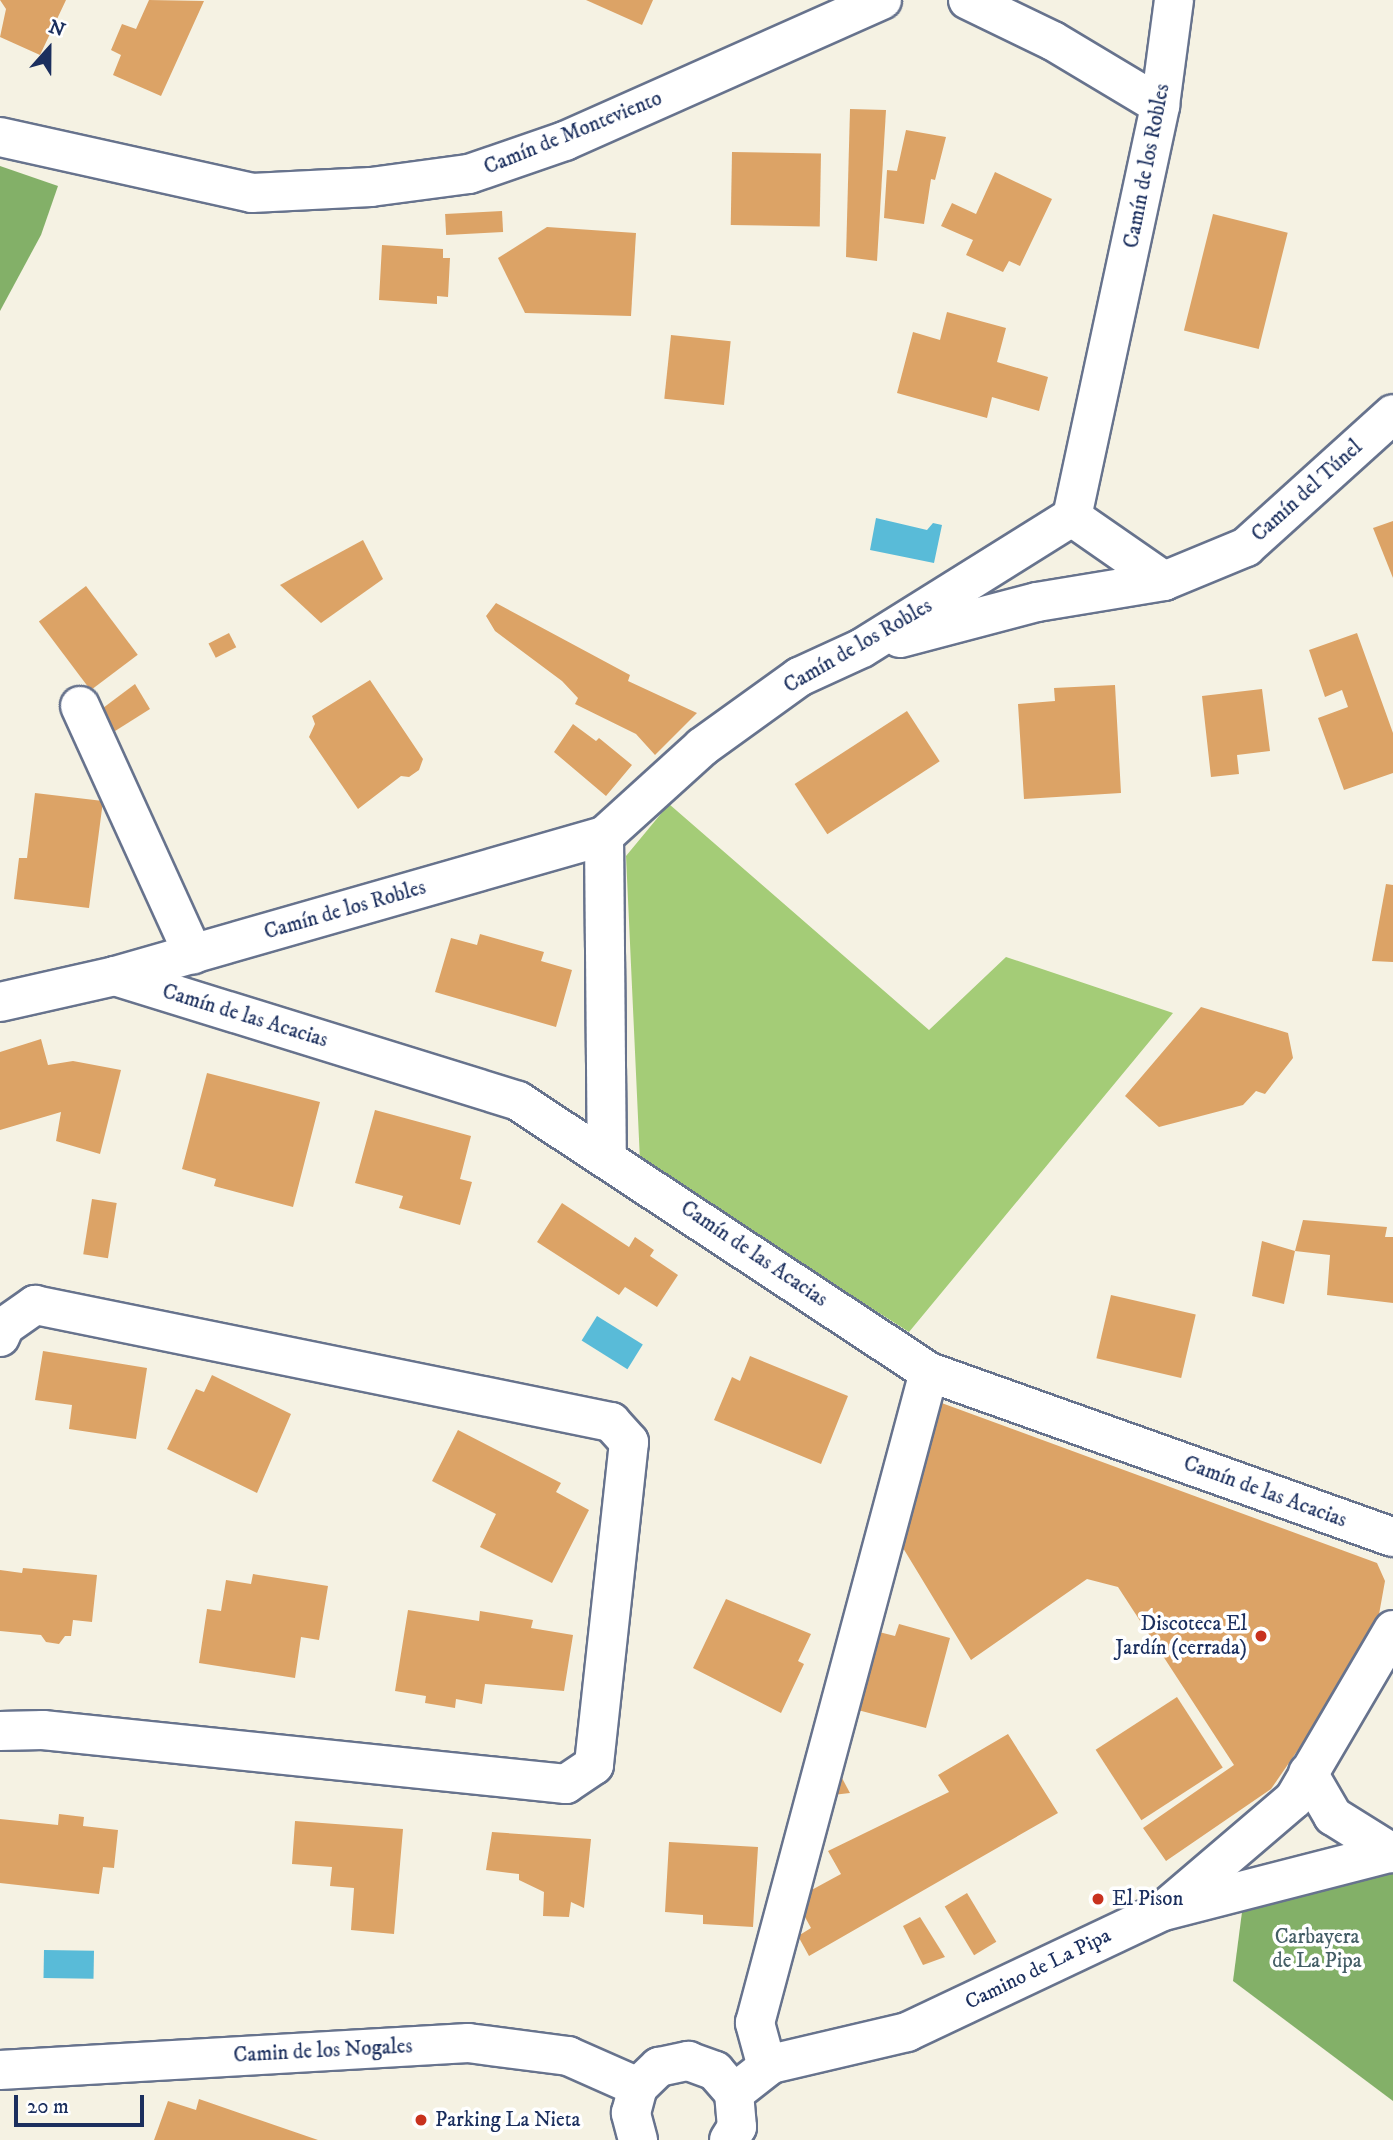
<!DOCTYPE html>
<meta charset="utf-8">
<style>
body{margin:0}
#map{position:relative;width:1393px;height:2140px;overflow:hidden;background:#f5f2e3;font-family:"IM FELL DW Pica",serif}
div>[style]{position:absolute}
.green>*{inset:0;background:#a4cc77}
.forest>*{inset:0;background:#83b068}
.water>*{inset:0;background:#59bbd8;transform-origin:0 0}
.building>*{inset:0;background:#dca366;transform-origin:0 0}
.roads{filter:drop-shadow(2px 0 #67738d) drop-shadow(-2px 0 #67738d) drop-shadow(0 2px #67738d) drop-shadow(0 -2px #67738d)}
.minor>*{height:38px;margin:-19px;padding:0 19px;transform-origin:19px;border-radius:19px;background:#fff}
.dots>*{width:19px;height:19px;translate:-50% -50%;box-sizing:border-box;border:4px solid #fff;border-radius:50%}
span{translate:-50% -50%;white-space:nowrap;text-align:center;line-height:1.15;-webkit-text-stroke:7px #fff;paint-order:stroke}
.street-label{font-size:21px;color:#1b2f5e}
.poi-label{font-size:21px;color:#1b2f5e}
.right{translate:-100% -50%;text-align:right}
.left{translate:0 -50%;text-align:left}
.park-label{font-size:21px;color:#445e66}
.north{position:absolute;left:14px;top:14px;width:70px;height:70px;-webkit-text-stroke:5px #fff;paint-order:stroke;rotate:21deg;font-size:19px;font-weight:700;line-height:28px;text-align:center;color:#1b2f5e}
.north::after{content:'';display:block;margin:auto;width:24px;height:32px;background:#1b2f5e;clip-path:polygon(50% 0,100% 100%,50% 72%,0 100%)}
.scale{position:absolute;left:14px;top:2095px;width:130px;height:32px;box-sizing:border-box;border:4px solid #1b2f5e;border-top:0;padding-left:9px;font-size:21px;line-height:24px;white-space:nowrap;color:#1b2f5e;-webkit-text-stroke:5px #fff;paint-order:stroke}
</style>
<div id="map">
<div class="green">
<i style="clip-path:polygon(669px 804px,929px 1030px,1006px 957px,1173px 1013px,909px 1332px,640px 1161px,626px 856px)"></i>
</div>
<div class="forest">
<i style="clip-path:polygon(0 166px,58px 186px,41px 235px,0 311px)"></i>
<i style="clip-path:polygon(1393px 1852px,1393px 2101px,1233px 1981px,1245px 1889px)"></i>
</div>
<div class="water">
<i style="clip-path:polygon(876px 518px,927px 530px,933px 523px,942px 525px,934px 563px,870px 550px)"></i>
<i style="left:597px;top:1316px;width:54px;height:29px;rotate:32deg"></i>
<i style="left:44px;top:1950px;width:50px;height:28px;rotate:1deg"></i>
</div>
<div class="building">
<i style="clip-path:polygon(0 0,66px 0,40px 55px,0 37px,6px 9px)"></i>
<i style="clip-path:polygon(149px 0,204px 1px,161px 96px,113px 75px,121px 55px,111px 50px,122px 24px,136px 29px)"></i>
<i style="clip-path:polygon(586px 0,653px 0,642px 25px)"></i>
<i style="clip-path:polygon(850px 109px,886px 110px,877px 261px,846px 257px)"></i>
<i style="clip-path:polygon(906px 130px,946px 137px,935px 180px,931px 179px,924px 224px,884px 218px,887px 170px,897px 171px)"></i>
<i style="left:732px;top:152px;width:89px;height:73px;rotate:1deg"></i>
<i style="clip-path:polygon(995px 172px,1052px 199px,1020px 266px,1009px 261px,1003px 272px,966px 255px,973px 240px,941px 226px,952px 203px,976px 214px)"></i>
<i style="left:502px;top:211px;width:21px;height:57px;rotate:87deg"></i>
<i style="left:1213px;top:214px;width:77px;height:120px;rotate:14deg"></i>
<i style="clip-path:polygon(547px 227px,636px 233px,631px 316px,525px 313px,498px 258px)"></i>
<i style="clip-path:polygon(382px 245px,443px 249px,443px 258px,450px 258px,448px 297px,437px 296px,437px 304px,379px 300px)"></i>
<i style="clip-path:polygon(947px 312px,1006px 328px,997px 362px,1048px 377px,1039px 411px,992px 397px,987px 418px,897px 393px,913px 332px,940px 340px)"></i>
<i style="left:671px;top:335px;width:60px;height:64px;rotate:6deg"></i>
<i style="clip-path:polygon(1393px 521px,1393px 578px,1373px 528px)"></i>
<i style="clip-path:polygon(363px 540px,383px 579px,321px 623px,280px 585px)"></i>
<i style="left:86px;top:586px;width:86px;height:59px;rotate:53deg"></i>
<i style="clip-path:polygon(496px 603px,630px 675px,628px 681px,697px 713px,655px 755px,636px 734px,575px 704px,578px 698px,562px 681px,495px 631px,486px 616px)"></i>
<i style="left:229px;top:633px;width:16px;height:23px;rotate:63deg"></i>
<i style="clip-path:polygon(1357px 633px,1393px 733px,1393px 773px,1344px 790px,1318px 718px,1348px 707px,1342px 690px,1325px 697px,1309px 650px)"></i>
<i style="clip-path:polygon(370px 680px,423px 759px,419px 770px,409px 777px,401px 776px,358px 809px,309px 737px,315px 724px,312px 716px)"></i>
<i style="clip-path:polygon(135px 684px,150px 709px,104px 738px,91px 717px)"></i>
<i style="clip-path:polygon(1115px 685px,1121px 793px,1024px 799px,1018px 704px,1055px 701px,1054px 688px)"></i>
<i style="clip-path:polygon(1262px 689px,1270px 751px,1237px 755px,1239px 774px,1211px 777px,1202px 696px)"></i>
<i style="left:907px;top:711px;width:60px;height:134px;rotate:57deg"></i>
<i style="clip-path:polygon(573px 724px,596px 741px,599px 738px,632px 765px,606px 796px,554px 752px)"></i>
<i style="clip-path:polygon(35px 793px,103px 801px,89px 908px,14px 899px,19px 858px,27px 858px)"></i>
<i style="clip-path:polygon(1386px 884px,1393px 885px,1393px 962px,1372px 961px)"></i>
<i style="clip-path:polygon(480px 934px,544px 952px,541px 961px,572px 970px,556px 1027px,435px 992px,451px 938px,477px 945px)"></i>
<i style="clip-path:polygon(1201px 1007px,1288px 1033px,1293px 1058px,1265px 1094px,1256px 1091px,1243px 1105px,1159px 1127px,1125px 1096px)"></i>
<i style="clip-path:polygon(41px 1039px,48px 1065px,73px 1061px,121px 1070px,100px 1154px,56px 1141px,61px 1112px,0 1130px,0 1052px)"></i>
<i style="clip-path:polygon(207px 1073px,320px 1102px,293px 1207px,214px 1186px,216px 1179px,182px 1169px)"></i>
<i style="clip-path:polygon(375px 1110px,471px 1136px,460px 1179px,472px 1182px,460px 1225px,399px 1208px,403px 1196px,355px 1183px)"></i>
<i style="left:92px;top:1199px;width:25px;height:56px;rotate:9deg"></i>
<i style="clip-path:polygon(562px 1203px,629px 1247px,635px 1237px,654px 1250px,650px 1256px,678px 1275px,657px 1307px,625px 1287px,619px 1295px,537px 1242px)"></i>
<i style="clip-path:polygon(1303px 1220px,1387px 1227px,1385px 1237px,1393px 1237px,1393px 1303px,1327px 1295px,1330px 1255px,1295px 1251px,1284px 1304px,1252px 1296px,1262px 1241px,1295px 1251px)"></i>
<i style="left:1111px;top:1295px;width:87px;height:65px;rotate:13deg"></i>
<i style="clip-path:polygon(43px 1351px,147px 1368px,136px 1439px,69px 1429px,72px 1405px,35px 1400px)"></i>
<i style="clip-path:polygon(750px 1356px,848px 1396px,821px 1464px,714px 1420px,732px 1377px,740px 1381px)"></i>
<i style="clip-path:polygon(212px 1375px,291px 1414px,257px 1493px,167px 1449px,196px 1389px,204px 1392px)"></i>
<i style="clip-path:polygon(928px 1398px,1377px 1563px,1385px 1581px,1378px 1620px,1366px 1651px,1271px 1789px,1166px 1861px,1143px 1828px,1234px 1765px,1118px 1587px,1087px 1579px,971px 1660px,900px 1543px)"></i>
<i style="clip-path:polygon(458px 1430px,561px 1483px,556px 1492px,589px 1510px,552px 1583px,480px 1547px,496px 1514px,432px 1481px)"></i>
<i style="clip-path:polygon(23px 1568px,97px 1575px,92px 1622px,73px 1620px,71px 1636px,65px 1636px,59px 1644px,46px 1642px,41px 1635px,0 1631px,0 1570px,22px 1573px)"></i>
<i style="clip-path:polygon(253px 1574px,328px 1586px,319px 1640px,301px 1637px,295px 1678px,199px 1663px,207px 1609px,221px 1611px,226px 1580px,251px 1584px)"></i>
<i style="clip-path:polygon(726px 1599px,811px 1634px,798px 1661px,804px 1664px,781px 1713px,693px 1668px)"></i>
<i style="clip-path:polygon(408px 1610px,479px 1621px,480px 1611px,533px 1620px,531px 1628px,573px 1635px,564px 1691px,485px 1684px,482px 1704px,456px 1699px,455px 1708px,425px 1703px,426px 1696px,395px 1691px)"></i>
<i style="clip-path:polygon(899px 1624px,950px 1638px,926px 1728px,854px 1709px,875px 1631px,895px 1636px)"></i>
<i style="left:1177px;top:1697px;width:84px;height:97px;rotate:57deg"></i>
<i style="clip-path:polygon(1008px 1734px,1058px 1813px,809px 1956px,798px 1936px,811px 1928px,795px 1899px,841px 1874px,828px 1851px,949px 1792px,938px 1775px)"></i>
<i style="clip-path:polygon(835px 1765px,850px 1793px,824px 1796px)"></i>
<i style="clip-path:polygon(59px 1814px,84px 1817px,83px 1826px,118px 1830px,114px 1868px,103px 1867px,99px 1894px,0 1883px,0 1819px,58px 1825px)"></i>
<i style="clip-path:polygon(295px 1821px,403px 1829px,394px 1934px,351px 1930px,354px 1888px,330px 1886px,332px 1867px,292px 1864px)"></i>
<i style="clip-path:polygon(492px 1832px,591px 1839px,584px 1908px,571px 1902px,569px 1917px,543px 1916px,544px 1892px,519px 1880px,519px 1874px,486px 1870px)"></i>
<i style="clip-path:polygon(669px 1842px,758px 1847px,753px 1927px,703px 1924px,703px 1915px,665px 1912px)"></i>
<i style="left:967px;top:1893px;width:57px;height:26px;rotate:59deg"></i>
<i style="clip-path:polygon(920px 1917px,945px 1957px,923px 1965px,903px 1926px)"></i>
<i style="clip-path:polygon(199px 2099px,318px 2140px,154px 2140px,168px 2101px,196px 2110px)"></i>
</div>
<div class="roads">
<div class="minor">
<i style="left:968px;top:0;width:94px;rotate:25.8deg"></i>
<i style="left:1053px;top:41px;width:125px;rotate:30.9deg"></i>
<i style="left:0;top:137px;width:258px;rotate:12.5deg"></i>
<i style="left:252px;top:193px;width:119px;rotate:-2.9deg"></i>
<i style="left:371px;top:187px;width:99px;rotate:-7.6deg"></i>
<i style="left:469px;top:174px;width:102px;rotate:-19deg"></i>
<i style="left:565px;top:141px;width:347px;rotate:-24deg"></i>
<i style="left:1072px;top:517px;width:112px;rotate:34.8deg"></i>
<i style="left:1164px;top:581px;width:89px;rotate:-22.5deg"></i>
<i style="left:1246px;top:547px;width:198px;rotate:-42.1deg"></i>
<i style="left:900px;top:638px;width:142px;rotate:-14.7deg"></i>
<i style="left:1037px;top:602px;width:129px;rotate:-9.4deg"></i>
<i style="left:80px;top:706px;width:273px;rotate:65.5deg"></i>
<i style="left:604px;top:836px;width:320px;rotate:89.5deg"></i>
<i style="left:115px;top:976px;width:422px;rotate:17.2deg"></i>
<i style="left:518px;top:1101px;width:492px;rotate:33.4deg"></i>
<i style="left:929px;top:1372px;width:492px;rotate:19.6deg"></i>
<i style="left:0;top:1002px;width:118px;rotate:-12.7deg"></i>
<i style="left:115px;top:976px;width:509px;rotate:-15.98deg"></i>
<i style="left:604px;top:836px;width:132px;rotate:-42.2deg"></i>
<i style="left:702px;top:747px;width:120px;rotate:-35.8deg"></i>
<i style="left:799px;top:677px;width:69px;rotate:-24.7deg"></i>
<i style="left:862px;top:648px;width:248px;rotate:-32deg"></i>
<i style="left:1072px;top:517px;width:421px;rotate:-77.9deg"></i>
<i style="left:1160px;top:105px;width:106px;rotate:-82.4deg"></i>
<i style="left:0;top:1337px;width:12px;rotate:-66deg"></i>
<i style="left:5px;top:1326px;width:37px;rotate:-35deg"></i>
<i style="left:35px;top:1305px;width:588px;rotate:11.48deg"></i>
<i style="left:611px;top:1422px;width:27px;rotate:48deg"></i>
<i style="left:629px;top:1442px;width:325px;rotate:96.2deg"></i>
<i style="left:594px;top:1765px;width:34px;rotate:146deg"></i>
<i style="left:566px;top:1784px;width:526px;rotate:-174.11deg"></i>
<i style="left:43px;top:1730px;width:43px;rotate:178.7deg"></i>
<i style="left:1308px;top:1773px;width:50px;rotate:59.8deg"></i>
<i style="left:1333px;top:1816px;width:70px;rotate:32.1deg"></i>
<i style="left:1170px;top:1905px;width:163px;rotate:-40.5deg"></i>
<i style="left:1294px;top:1799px;width:196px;rotate:-59.6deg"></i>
<i style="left:767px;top:2067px;width:46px;rotate:-105.3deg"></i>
<i style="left:755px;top:2023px;width:674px;rotate:-75.04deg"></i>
<i style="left:0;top:2070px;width:469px;rotate:-3.3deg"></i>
<i style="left:468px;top:2043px;width:101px;rotate:7.4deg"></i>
<i style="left:568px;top:2056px;width:77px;rotate:23.9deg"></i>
<i style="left:734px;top:2093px;width:47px;rotate:-38.1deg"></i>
<i style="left:771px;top:2064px;width:140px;rotate:-13.2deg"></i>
<i style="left:907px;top:2032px;width:283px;rotate:-25.3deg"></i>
<i style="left:1163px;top:1911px;width:237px;rotate:-14.4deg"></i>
<i style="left:638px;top:2140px;width:28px;rotate:-105deg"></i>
<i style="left:631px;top:2113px;width:27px;rotate:-75deg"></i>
<i style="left:638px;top:2087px;width:29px;rotate:-44deg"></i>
<i style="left:659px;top:2067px;width:30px;rotate:-12deg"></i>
<i style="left:688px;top:2061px;width:29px;rotate:20deg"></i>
<i style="left:715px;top:2071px;width:29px;rotate:49deg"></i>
<i style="left:734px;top:2093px;width:34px;rotate:85deg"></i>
<i style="left:737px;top:2127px;width:15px;rotate:122deg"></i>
</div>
</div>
<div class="dots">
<i style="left:1261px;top:1636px;background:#c8321e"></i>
<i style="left:1098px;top:1899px;background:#c8321e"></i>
<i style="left:421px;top:2120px;background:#c8321e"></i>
</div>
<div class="street-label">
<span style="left:573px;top:133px;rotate:-22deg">Camín de Monteviento</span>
<span style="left:1147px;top:166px;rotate:-79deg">Camín de los Robles</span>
<span style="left:1307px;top:491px;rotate:-42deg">Camín del Túnel</span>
<span style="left:858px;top:646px;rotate:-30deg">Camín de los Robles</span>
<span style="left:345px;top:910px;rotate:-16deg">Camín de los Robles</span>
<span style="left:245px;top:1016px;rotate:17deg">Camín de las Acacias</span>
<span style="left:754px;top:1254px;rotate:34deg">Camín de las Acacias</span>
<span style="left:1265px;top:1492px;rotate:20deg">Camín de las Acacias</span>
<span style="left:1038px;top:1969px;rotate:-26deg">Camino de La Pipa</span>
<span style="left:323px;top:2051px;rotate:-3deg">Camin de los Nogales</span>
</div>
<div class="poi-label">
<span class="right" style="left:1247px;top:1636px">Discoteca El<br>Jardín (cerrada)</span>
<span class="left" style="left:1112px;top:1899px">El Pison</span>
<span class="left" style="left:435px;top:2120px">Parking La Nieta</span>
</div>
<div class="park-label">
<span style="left:1317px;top:1949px">Carbayera<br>de La Pipa</span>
</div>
<div class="north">N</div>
<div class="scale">20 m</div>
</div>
